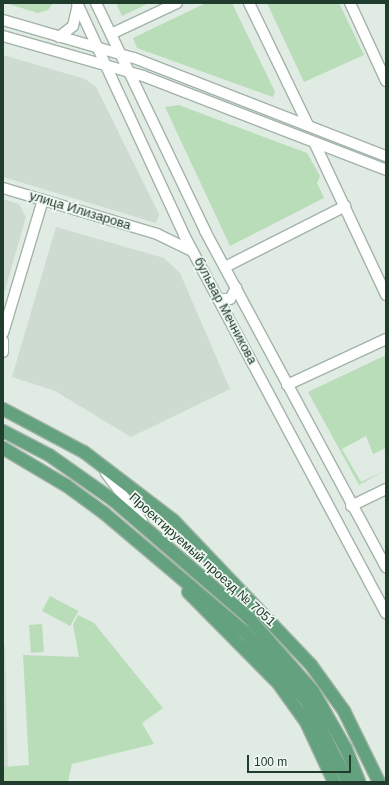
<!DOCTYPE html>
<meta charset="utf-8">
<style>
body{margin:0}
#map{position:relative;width:389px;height:785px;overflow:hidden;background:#e0ebe3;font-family:Arial,sans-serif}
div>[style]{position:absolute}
.built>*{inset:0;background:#cedbd1}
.green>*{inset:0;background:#b9ddb8;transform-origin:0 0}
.roads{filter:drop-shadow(1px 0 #a3b3a8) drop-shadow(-1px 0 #a3b3a8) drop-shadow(0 1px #a3b3a8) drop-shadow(0 -1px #a3b3a8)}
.minor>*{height:10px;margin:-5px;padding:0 5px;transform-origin:5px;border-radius:5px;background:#fff}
.major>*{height:12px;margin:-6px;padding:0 6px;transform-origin:6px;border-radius:6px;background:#64a27f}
span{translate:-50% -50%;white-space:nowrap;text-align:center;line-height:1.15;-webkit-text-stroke:3.5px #f0f8f2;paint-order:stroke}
.street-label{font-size:13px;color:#203c2c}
.frame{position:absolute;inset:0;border:4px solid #203c2c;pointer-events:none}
.scale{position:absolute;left:247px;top:755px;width:104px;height:18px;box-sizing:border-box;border:2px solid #203c2c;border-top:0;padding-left:5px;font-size:12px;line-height:14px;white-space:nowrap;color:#203c2c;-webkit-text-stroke:3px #f0f8f2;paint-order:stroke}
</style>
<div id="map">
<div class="built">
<i style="clip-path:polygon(3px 55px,85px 79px,96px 87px,159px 214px,156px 223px,3px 177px)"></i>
<i style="clip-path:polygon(3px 199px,19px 204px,26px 217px,3px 297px)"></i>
<i style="clip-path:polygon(56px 227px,164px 258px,180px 273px,230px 389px,131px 437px,55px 391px,12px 377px)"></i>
<i style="clip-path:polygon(3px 645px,5px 646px,8px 776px,3px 776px)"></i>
</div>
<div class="green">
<i style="clip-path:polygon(5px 3px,53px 3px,48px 10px,38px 13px)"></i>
<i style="clip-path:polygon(116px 3px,149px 3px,122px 16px)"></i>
<i style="clip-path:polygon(206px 3px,232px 3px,275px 92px,273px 97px,137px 48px,133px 38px)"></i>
<i style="clip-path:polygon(267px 3px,339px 3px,364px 55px,304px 82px)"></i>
<i style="clip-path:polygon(179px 105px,307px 153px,320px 176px,317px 183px,324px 198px,230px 246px,165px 107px)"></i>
<i style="clip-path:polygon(386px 355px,386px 448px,373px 454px,366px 436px,342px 449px,361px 482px,386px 470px,359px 485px,308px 392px)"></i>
<i style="left:50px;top:596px;width:32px;height:17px;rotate:28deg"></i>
<i style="clip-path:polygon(78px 615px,94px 623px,163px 708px,142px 723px,154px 744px,72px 764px,68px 782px,3px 782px,3px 767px,29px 765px,23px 655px,79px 657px,73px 625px)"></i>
<i style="left:42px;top:624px;width:28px;height:13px;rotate:86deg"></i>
</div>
<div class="roads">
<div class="minor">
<i style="left:77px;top:3px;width:255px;rotate:65.2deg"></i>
<i style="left:184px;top:235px;width:429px;rotate:61.9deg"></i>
<i style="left:96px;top:3px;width:253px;rotate:64.4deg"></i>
<i style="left:205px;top:231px;width:382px;rotate:61.7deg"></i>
<i style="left:249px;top:3px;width:136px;rotate:64.2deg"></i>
<i style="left:350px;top:3px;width:86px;rotate:65.2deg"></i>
<i style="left:3px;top:20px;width:136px;rotate:16.2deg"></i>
<i style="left:134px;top:58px;width:270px;rotate:21.3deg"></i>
<i style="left:111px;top:34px;width:73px;rotate:-25.2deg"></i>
<i style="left:3px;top:36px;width:146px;rotate:15.9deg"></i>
<i style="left:143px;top:76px;width:261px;rotate:21.1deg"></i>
<i style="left:59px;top:37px;width:18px;rotate:-38deg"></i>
<i style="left:73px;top:26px;width:22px;rotate:-77deg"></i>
<i style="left:315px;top:144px;width:167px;rotate:64.8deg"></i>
<i style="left:3px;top:188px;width:161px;rotate:16.6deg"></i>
<i style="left:157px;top:234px;width:39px;rotate:26deg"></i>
<i style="left:225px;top:267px;width:135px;rotate:-26.9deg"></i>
<i style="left:218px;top:299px;width:12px"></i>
<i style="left:230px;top:299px;width:13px;rotate:-61deg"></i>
<i style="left:3px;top:333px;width:139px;rotate:-73.3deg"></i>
<i style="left:3px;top:341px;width:11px;rotate:90deg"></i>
<i style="left:287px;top:385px;width:109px;rotate:-24.9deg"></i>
<i style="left:106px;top:473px;width:60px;rotate:53.1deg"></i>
<i style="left:351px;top:506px;width:39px;rotate:-26deg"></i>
</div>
<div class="major">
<i style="left:3px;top:409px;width:92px;rotate:28deg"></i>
<i style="left:84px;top:452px;width:112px;rotate:37.4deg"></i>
<i style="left:173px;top:520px;width:200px;rotate:46.4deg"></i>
<i style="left:311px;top:665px;width:57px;rotate:54.3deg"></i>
<i style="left:344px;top:711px;width:79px;rotate:63.8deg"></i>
<i style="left:3px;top:431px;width:52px;rotate:27.6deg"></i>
<i style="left:49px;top:455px;width:78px;rotate:35.1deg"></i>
<i style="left:113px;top:500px;width:179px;rotate:40.9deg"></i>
<i style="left:248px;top:617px;width:98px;rotate:48.7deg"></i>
<i style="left:313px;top:691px;width:67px;rotate:60.4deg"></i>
<i style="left:346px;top:749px;width:35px;rotate:68deg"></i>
<i style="left:3px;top:448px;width:74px;rotate:30.7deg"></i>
<i style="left:67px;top:486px;width:46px;rotate:36.1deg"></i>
<i style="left:104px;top:513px;width:185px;rotate:40.2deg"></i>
<i style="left:245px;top:632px;width:91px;rotate:48.1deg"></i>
<i style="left:306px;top:700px;width:92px;rotate:62.9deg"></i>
<i style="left:188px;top:592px;width:128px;rotate:45.3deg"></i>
<i style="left:278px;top:683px;width:48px;rotate:54.3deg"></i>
<i style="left:306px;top:722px;width:66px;rotate:65deg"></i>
</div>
</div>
<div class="street-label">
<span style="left:80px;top:211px;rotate:17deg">улица Илизарова</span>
<span style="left:225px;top:311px;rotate:62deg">бульвар Мечникова</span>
<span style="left:202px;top:560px;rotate:42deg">Проектируемый проезд № 7051</span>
</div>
<div class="frame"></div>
<div class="scale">100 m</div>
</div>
